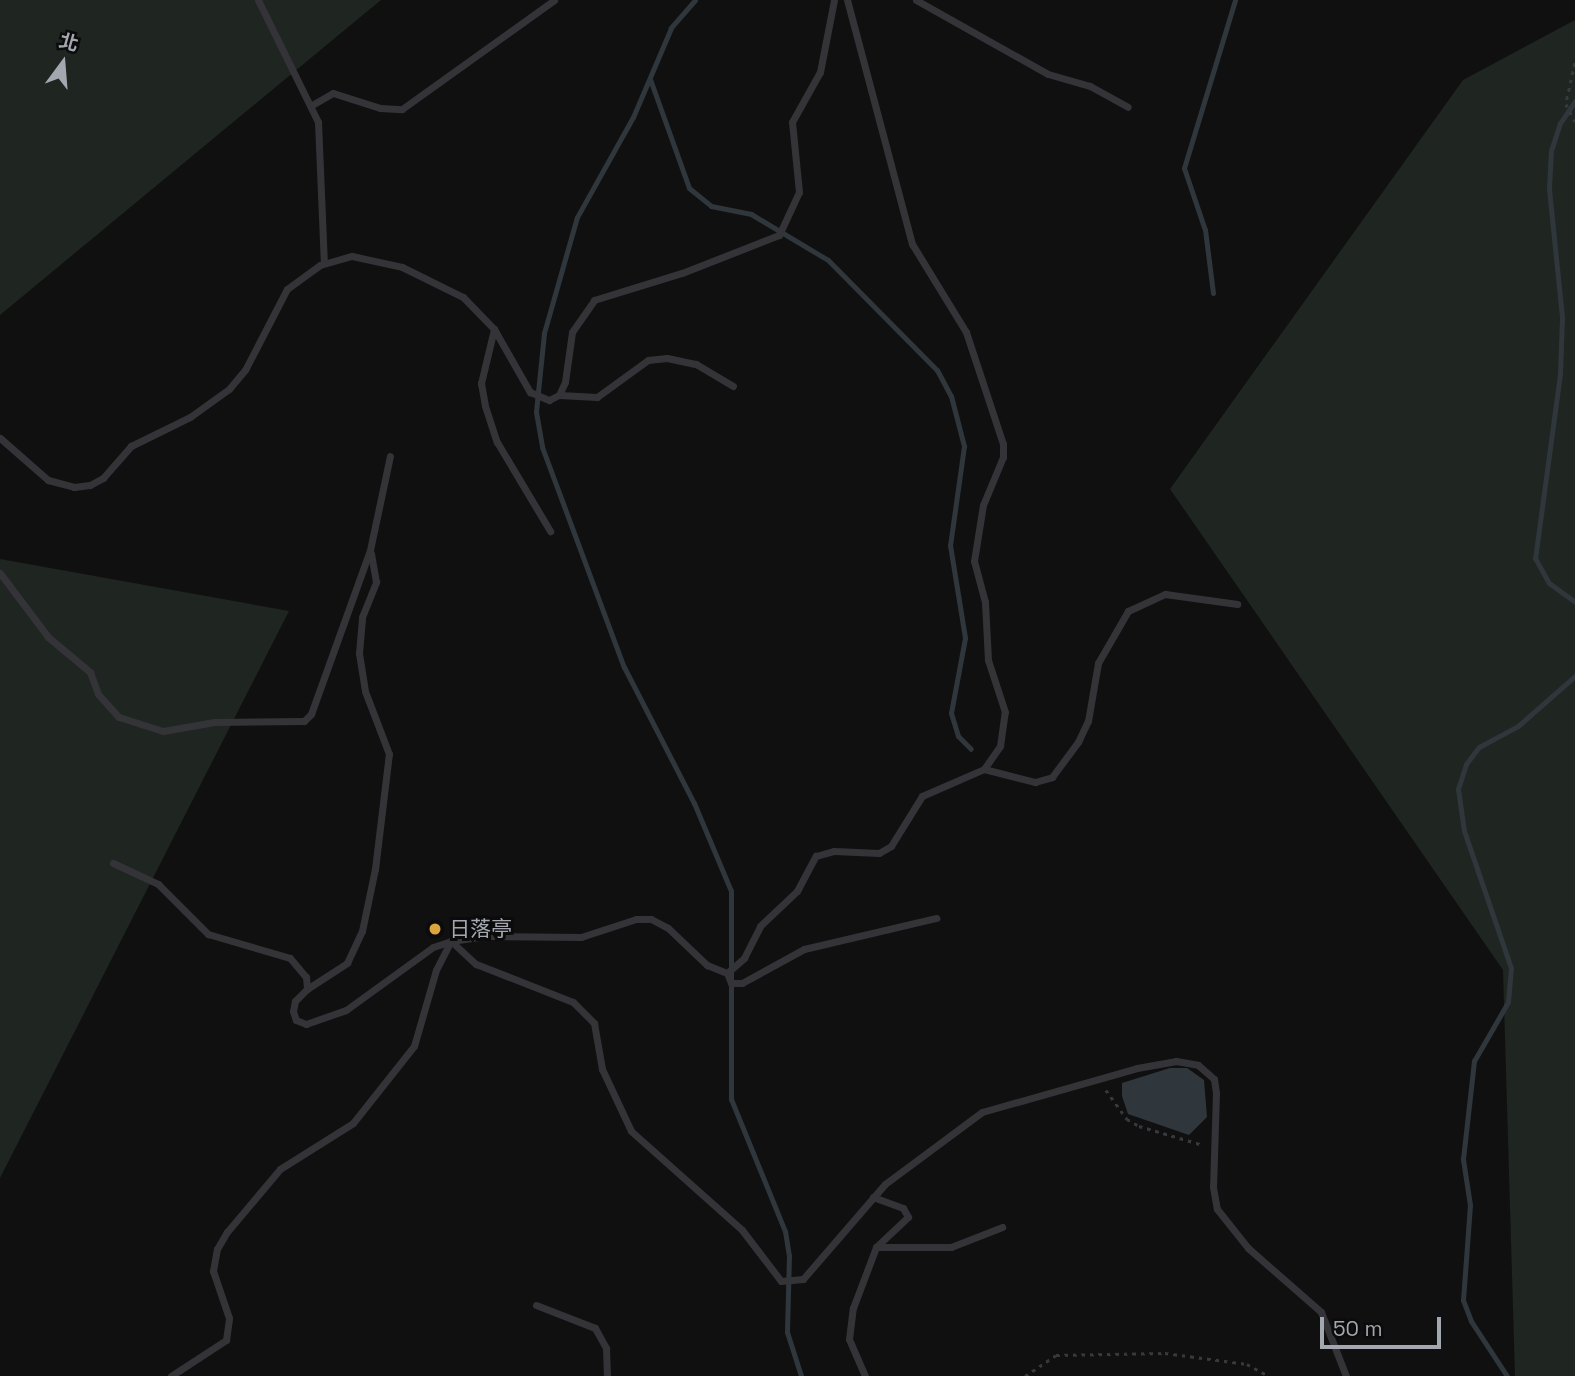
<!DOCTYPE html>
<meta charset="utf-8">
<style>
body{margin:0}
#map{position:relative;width:1575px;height:1376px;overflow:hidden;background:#101011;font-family:"Space Grotesk","Noto Sans TC",sans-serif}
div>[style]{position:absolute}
.green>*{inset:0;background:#1f2520}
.water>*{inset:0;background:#2f373c}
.stream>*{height:5px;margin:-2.5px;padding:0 2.5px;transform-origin:2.5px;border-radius:2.5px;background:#2f373c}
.path>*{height:2.5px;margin-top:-1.25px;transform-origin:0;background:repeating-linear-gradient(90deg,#38393d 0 3.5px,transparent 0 8.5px)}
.lane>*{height:7px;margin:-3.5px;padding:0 3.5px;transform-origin:3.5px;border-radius:3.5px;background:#343438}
.dots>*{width:19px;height:19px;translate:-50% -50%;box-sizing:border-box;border:4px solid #0b0b0c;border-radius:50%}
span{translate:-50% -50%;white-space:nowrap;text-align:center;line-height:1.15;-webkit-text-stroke:6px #0b0b0c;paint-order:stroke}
.poi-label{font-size:21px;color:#a3a7b0}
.left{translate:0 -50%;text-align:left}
.north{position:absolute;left:28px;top:28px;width:70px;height:70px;-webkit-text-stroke:5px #0b0b0c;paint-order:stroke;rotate:16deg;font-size:19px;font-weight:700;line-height:28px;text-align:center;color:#a3a7b0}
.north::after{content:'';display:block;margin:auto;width:24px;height:32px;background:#a3a7b0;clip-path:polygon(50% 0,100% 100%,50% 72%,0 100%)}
.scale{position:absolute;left:1320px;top:1317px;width:121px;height:32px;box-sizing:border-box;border:4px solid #a3a7b0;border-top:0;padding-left:9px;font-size:21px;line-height:24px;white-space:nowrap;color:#a3a7b0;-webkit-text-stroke:5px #0b0b0c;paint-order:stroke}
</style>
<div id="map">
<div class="green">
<i style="clip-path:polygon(0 0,381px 0,0 315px)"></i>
<i style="clip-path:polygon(1575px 20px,1575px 1376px,1515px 1376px,1503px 970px,1170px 489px,1463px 80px)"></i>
<i style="clip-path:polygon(0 559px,289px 611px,0 1178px)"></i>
</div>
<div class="water">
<i style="clip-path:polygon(1170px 1068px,1187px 1068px,1204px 1080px,1207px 1117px,1189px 1135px,1128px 1114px,1122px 1096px,1122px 1083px)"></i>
</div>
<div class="stream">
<i style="left:695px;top:0;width:37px;rotate:131deg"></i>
<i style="left:671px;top:28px;width:97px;rotate:113.1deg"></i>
<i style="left:633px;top:117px;width:115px;rotate:119.2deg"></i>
<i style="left:577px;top:217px;width:121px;rotate:105.9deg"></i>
<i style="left:544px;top:333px;width:79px;rotate:95.8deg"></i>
<i style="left:536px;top:412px;width:36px;rotate:80deg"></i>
<i style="left:542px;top:447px;width:235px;rotate:69.6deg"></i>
<i style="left:624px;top:667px;width:153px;rotate:62.8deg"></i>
<i style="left:694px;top:803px;width:95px;rotate:67.2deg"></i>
<i style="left:731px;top:891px;width:208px;rotate:90deg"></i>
<i style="left:731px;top:1099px;width:143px;rotate:67.8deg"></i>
<i style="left:785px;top:1231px;width:24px;rotate:81deg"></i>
<i style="left:789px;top:1255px;width:77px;rotate:91.5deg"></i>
<i style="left:787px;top:1332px;width:46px;rotate:72.3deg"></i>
<i style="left:650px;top:79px;width:116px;rotate:70.3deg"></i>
<i style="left:689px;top:188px;width:28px;rotate:39deg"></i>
<i style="left:711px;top:206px;width:41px;rotate:11.3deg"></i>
<i style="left:751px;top:214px;width:90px;rotate:30.9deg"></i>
<i style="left:828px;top:260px;width:155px;rotate:45.3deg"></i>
<i style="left:937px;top:370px;width:30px;rotate:62deg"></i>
<i style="left:951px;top:396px;width:52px;rotate:75.4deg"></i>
<i style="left:964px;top:446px;width:100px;rotate:98deg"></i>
<i style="left:950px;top:545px;width:94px;rotate:80.8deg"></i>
<i style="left:965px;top:638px;width:76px;rotate:100.6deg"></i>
<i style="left:951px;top:713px;width:24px;rotate:73deg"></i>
<i style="left:958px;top:736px;width:18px;rotate:45deg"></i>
<i style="left:1575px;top:101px;width:27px;rotate:124deg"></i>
<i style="left:1560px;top:123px;width:28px;rotate:108deg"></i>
<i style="left:1551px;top:150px;width:39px;rotate:93deg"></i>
<i style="left:1549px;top:189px;width:129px;rotate:84.2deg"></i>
<i style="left:1562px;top:317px;width:57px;rotate:92deg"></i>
<i style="left:1560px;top:374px;width:186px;rotate:97.7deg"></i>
<i style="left:1535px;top:558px;width:29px;rotate:61deg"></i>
<i style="left:1549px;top:583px;width:32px;rotate:36deg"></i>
<i style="left:1213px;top:293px;width:64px;rotate:-97.2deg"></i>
<i style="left:1205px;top:230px;width:65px;rotate:-108.7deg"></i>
<i style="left:1184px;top:168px;width:176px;rotate:-73.1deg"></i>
<i style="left:1507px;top:1376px;width:66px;rotate:-123.2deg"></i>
<i style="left:1471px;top:1321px;width:22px;rotate:-111deg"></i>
<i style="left:1463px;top:1300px;width:95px;rotate:-85.8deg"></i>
<i style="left:1470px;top:1205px;width:47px;rotate:-98.7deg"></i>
<i style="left:1463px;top:1159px;width:99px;rotate:-83.6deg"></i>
<i style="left:1474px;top:1061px;width:68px;rotate:-60deg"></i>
<i style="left:1508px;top:1002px;width:34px;rotate:-85deg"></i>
<i style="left:1511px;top:968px;width:145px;rotate:-108.9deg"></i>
<i style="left:1464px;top:831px;width:42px;rotate:-98.1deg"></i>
<i style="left:1458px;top:789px;width:26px;rotate:-72deg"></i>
<i style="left:1466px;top:764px;width:21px;rotate:-53deg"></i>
<i style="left:1479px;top:747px;width:44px;rotate:-28.3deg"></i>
<i style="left:1518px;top:726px;width:76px;rotate:-41.3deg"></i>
</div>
<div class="path">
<i style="left:1575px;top:63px;width:42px;rotate:102.4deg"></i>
<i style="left:1566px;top:104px;width:20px;rotate:63deg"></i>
<i style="left:1106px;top:1090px;width:36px;rotate:54deg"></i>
<i style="left:1127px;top:1119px;width:14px;rotate:30deg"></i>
<i style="left:1139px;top:1126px;width:67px;rotate:16.5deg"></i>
<i style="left:1025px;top:1376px;width:37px;rotate:-34deg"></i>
<i style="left:1056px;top:1355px;width:109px;rotate:-1.1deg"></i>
<i style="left:1165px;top:1353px;width:83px;rotate:7.6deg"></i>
<i style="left:1247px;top:1364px;width:25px;rotate:29deg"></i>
</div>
<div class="lane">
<i style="left:258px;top:0;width:136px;rotate:63.8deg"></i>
<i style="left:318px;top:122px;width:141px;rotate:87.6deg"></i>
<i style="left:916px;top:0;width:151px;rotate:29.3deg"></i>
<i style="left:1048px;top:74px;width:44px;rotate:15.9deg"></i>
<i style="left:1090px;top:86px;width:43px;rotate:28.9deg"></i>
<i style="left:312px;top:105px;width:24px;rotate:-30deg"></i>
<i style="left:333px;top:93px;width:49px;rotate:17.7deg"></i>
<i style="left:380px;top:108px;width:22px;rotate:3deg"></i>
<i style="left:402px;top:109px;width:187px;rotate:-35.6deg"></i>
<i style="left:494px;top:329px;width:56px;rotate:103.5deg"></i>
<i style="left:481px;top:383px;width:23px;rotate:80deg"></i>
<i style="left:485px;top:406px;width:38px;rotate:72deg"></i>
<i style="left:497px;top:442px;width:104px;rotate:59.2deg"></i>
<i style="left:559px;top:395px;width:38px;rotate:3deg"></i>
<i style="left:597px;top:397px;width:63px;rotate:-36deg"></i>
<i style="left:648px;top:360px;width:19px;rotate:-6deg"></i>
<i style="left:667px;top:358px;width:30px;rotate:12deg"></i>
<i style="left:696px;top:364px;width:43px;rotate:30.7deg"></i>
<i style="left:0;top:438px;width:64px;rotate:41.2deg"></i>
<i style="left:48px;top:480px;width:27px;rotate:15deg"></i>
<i style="left:74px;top:487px;width:16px;rotate:-7deg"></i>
<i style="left:90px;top:485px;width:15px;rotate:-28deg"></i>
<i style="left:103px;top:478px;width:43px;rotate:-48.8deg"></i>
<i style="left:131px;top:446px;width:66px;rotate:-26.2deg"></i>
<i style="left:190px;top:417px;width:48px;rotate:-35.7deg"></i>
<i style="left:229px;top:389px;width:25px;rotate:-50deg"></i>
<i style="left:245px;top:370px;width:91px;rotate:-62.6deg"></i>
<i style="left:287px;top:289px;width:41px;rotate:-36deg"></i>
<i style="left:320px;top:265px;width:33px;rotate:-16deg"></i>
<i style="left:352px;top:256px;width:51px;rotate:12.4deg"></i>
<i style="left:402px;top:267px;width:68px;rotate:26.2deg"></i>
<i style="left:463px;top:297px;width:45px;rotate:45.9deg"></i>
<i style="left:494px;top:329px;width:73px;rotate:60.3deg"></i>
<i style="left:530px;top:392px;width:21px;rotate:23deg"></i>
<i style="left:549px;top:400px;width:11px;rotate:-27deg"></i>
<i style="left:559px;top:395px;width:14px;rotate:-65deg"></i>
<i style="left:565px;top:382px;width:50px;rotate:-82deg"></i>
<i style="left:572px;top:332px;width:39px;rotate:-55deg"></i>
<i style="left:594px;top:300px;width:92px;rotate:-17.1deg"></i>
<i style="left:682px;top:273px;width:104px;rotate:-21.4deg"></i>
<i style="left:779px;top:235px;width:47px;rotate:-65.1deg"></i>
<i style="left:799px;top:192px;width:70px;rotate:-95.7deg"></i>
<i style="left:792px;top:122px;width:57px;rotate:-60.8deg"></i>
<i style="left:820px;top:72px;width:73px;rotate:-79deg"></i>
<i style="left:0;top:573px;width:80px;rotate:53.1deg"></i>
<i style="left:48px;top:637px;width:55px;rotate:39.8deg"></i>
<i style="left:90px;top:672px;width:23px;rotate:70deg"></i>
<i style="left:98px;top:694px;width:31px;rotate:48deg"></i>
<i style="left:119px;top:717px;width:46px;rotate:17.7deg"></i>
<i style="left:163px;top:731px;width:52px;rotate:-10deg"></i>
<i style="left:214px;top:722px;width:90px;rotate:-0.6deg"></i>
<i style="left:304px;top:721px;width:10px;rotate:-45deg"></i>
<i style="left:311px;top:714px;width:174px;rotate:-70.2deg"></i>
<i style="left:370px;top:550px;width:96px;rotate:-78deg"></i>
<i style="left:984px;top:769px;width:53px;rotate:14.3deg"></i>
<i style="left:1035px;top:782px;width:18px;rotate:-16deg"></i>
<i style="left:1052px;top:777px;width:44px;rotate:-53.4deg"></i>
<i style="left:1078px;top:742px;width:23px;rotate:-65deg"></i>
<i style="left:1088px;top:721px;width:59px;rotate:-80.2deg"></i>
<i style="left:1098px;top:663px;width:60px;rotate:-60deg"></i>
<i style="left:1128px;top:611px;width:41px;rotate:-24.7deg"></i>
<i style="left:1165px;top:594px;width:73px;rotate:7.9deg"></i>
<i style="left:113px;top:863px;width:50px;rotate:25deg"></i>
<i style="left:158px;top:884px;width:71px;rotate:45deg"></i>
<i style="left:208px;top:934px;width:85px;rotate:16.3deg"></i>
<i style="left:290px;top:958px;width:25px;rotate:50deg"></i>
<i style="left:306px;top:977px;width:12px;rotate:85deg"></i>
<i style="left:307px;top:989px;width:17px;rotate:135deg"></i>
<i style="left:295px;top:1001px;width:10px;rotate:101deg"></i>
<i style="left:293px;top:1011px;width:9px;rotate:72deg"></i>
<i style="left:296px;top:1020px;width:11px;rotate:22deg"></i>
<i style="left:306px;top:1024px;width:42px;rotate:-19.3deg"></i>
<i style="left:346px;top:1010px;width:107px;rotate:-35.9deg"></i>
<i style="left:433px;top:947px;width:19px;rotate:-18deg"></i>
<i style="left:451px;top:941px;width:34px;rotate:43deg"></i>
<i style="left:476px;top:964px;width:104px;rotate:21.4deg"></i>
<i style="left:573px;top:1002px;width:30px;rotate:45deg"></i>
<i style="left:594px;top:1023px;width:47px;rotate:80.1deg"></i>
<i style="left:602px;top:1069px;width:68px;rotate:64.9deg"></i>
<i style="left:631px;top:1131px;width:149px;rotate:41.7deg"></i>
<i style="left:742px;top:1230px;width:64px;rotate:52.6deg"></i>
<i style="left:781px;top:1281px;width:22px;rotate:-5deg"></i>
<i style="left:803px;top:1279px;width:125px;rotate:-49.2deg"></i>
<i style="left:885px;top:1184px;width:121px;rotate:-36.6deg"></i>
<i style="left:982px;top:1112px;width:161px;rotate:-15.8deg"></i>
<i style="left:1137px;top:1068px;width:40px;rotate:-10deg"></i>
<i style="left:1176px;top:1061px;width:22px;rotate:10deg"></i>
<i style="left:1198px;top:1065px;width:21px;rotate:41deg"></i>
<i style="left:1214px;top:1079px;width:14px;rotate:82deg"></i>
<i style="left:1216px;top:1093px;width:94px;rotate:91.8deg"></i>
<i style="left:1213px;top:1187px;width:22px;rotate:80deg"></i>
<i style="left:1217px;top:1209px;width:50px;rotate:51.5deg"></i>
<i style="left:1248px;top:1248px;width:97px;rotate:41.2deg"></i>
<i style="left:1321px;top:1312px;width:69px;rotate:68.7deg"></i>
<i style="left:727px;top:973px;width:11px;rotate:68deg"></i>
<i style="left:731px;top:983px;width:11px"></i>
<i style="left:742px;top:983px;width:71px;rotate:-28.7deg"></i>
<i style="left:804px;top:949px;width:136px;rotate:-13.2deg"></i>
<i style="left:307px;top:989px;width:48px;rotate:-33deg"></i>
<i style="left:347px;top:963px;width:35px;rotate:-65deg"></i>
<i style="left:362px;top:931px;width:63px;rotate:-78.2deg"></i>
<i style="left:375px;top:869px;width:116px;rotate:-83.1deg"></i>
<i style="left:389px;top:754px;width:67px;rotate:-110.9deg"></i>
<i style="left:365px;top:691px;width:38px;rotate:-99deg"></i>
<i style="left:359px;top:653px;width:36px;rotate:-85deg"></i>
<i style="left:362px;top:617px;width:38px;rotate:-68deg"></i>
<i style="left:376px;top:582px;width:29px;rotate:-100deg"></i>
<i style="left:876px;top:1247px;width:75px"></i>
<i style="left:951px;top:1247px;width:55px;rotate:-21.4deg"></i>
<i style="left:536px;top:1305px;width:63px;rotate:21.3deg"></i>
<i style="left:595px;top:1328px;width:23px;rotate:61deg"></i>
<i style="left:606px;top:1348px;width:28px;rotate:88deg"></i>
<i style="left:171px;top:1376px;width:66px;rotate:-33.2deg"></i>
<i style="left:226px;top:1340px;width:22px;rotate:-82deg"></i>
<i style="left:229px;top:1318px;width:50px;rotate:-108.8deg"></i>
<i style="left:213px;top:1271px;width:22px;rotate:-80deg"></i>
<i style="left:217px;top:1249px;width:20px;rotate:-60deg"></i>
<i style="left:227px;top:1232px;width:82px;rotate:-49.9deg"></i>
<i style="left:280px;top:1169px;width:86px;rotate:-32.2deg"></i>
<i style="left:353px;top:1123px;width:98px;rotate:-51.6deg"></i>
<i style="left:414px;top:1046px;width:79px;rotate:-73.9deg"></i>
<i style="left:436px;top:970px;width:33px;rotate:-63deg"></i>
<i style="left:451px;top:941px;width:37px;rotate:-8deg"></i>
<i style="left:488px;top:936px;width:93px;rotate:0.6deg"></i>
<i style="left:581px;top:937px;width:58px;rotate:-18.1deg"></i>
<i style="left:636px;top:919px;width:15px"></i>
<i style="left:651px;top:919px;width:19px;rotate:28deg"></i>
<i style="left:668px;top:928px;width:54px;rotate:43.5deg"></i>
<i style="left:707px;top:965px;width:22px;rotate:22deg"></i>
<i style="left:727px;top:973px;width:23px;rotate:-41deg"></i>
<i style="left:744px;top:958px;width:36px;rotate:-63deg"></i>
<i style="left:760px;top:926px;width:51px;rotate:-43.4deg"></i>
<i style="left:797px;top:891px;width:40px;rotate:-62deg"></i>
<i style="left:816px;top:856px;width:19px;rotate:-16deg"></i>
<i style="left:834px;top:851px;width:45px;rotate:2.5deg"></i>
<i style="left:879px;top:853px;width:14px;rotate:-30deg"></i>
<i style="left:891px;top:846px;width:59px;rotate:-58.2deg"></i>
<i style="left:922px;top:796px;width:68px;rotate:-23.5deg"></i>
<i style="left:984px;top:769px;width:28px;rotate:-55deg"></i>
<i style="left:1000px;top:746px;width:34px;rotate:-82deg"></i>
<i style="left:1005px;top:712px;width:55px;rotate:-108.1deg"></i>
<i style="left:988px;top:660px;width:58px;rotate:-93deg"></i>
<i style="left:985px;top:602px;width:42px;rotate:-105deg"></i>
<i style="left:974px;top:561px;width:57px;rotate:-80.9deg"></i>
<i style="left:983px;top:505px;width:52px;rotate:-67.4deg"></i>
<i style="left:1003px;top:457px;width:13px;rotate:-90deg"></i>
<i style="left:1003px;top:444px;width:118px;rotate:-108.3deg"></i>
<i style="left:966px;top:332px;width:103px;rotate:-121.5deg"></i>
<i style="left:912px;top:244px;width:253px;rotate:-104.9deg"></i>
<i style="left:865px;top:1376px;width:40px;rotate:-113.4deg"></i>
<i style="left:849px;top:1339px;width:31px;rotate:-83deg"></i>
<i style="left:853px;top:1308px;width:65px;rotate:-69.3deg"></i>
<i style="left:876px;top:1247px;width:44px;rotate:-43.2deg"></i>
<i style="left:908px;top:1217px;width:10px;rotate:-119deg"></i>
<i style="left:903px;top:1208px;width:32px;rotate:-160deg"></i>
</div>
<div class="dots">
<i style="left:435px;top:929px;background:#dca43d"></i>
</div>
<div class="poi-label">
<span class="left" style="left:449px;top:929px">日落亭</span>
</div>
<div class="north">北</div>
<div class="scale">50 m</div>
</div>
